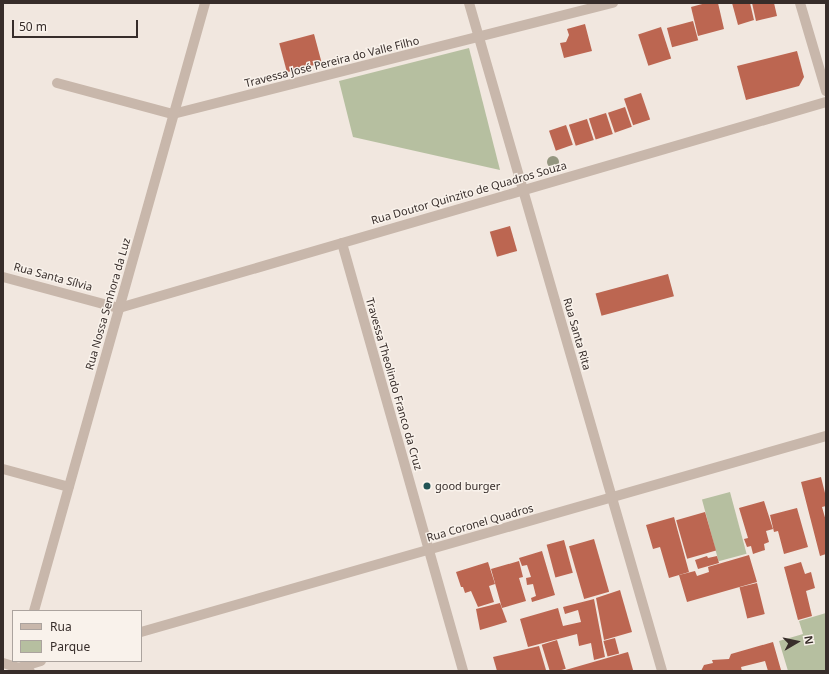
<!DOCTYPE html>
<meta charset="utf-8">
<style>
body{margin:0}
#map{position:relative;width:829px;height:674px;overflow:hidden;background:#f1e7df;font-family:"Noto Sans",sans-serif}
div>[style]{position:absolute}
.green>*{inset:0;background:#b6bfa0;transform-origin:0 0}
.building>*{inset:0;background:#bc6651;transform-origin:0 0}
.minor>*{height:10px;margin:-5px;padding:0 5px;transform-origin:5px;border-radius:5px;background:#c8b7ab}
.trees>*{width:12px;height:12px;margin:-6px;border-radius:50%;background:#94967f}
.dots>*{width:11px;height:11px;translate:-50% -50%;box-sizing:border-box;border:2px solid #f9f2eb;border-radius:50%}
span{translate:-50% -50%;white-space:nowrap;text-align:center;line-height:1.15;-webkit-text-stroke:3px #f9f2eb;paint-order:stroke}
.street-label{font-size:11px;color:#372d2a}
.poi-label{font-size:11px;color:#372d2a}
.left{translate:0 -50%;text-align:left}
.frame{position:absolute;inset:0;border:4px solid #372d2a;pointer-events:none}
.legend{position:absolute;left:12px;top:610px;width:130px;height:52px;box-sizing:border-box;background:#f9f2eb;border:1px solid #aba39e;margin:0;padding:5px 7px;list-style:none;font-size:12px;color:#372d2a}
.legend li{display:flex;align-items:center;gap:8px;height:20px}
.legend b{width:20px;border:1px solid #aba39e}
.north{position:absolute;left:777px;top:622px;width:40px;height:40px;-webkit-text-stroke:3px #f9f2eb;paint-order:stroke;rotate:81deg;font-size:11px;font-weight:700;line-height:16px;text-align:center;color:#372d2a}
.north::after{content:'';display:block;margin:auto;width:14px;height:18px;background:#372d2a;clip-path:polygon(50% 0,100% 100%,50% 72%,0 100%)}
.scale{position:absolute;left:12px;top:20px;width:126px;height:18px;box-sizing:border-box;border:2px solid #372d2a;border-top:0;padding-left:5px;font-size:12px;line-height:14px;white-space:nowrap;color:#372d2a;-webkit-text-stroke:3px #f9f2eb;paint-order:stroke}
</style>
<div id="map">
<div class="green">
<i style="clip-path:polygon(469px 48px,500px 170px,353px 137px,339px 81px)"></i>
<i style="left:730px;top:492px;width:64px;height:29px;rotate:75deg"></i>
<i style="clip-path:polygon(826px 613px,826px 671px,788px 671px,779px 641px,803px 634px,799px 621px)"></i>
</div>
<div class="building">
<i style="clip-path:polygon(706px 3px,718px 3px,724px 29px,698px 36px,691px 7px)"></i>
<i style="clip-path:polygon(732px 3px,750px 3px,754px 20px,738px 25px)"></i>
<i style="clip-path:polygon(752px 3px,774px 3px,777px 16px,756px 21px)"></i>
<i style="left:693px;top:21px;width:20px;height:27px;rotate:75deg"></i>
<i style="clip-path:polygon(585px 24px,592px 51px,564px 58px,560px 43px,566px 42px,569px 35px,567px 29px)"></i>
<i style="left:661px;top:27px;width:33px;height:24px;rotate:72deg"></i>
<i style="left:314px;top:34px;width:30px;height:36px;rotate:75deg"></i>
<i style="clip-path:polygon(797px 51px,804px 77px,799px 86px,746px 100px,737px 66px)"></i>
<i style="left:641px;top:93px;width:28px;height:18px;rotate:71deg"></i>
<i style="left:625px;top:107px;width:21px;height:18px;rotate:71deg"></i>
<i style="left:606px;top:113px;width:22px;height:18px;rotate:72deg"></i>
<i style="left:587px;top:119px;width:22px;height:19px;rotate:72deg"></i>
<i style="left:566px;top:125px;width:21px;height:18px;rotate:71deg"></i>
<i style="left:510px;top:226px;width:26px;height:21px;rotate:74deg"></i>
<i style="left:668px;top:274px;width:23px;height:75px;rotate:75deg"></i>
<i style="clip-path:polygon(821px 477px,826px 497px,826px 506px,822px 507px,826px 521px,826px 554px,820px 556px,801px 482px)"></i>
<i style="clip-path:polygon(764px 501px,773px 529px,766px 531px,769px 542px,764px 544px,765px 550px,753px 554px,751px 546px,747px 547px,744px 539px,748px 538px,739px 508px)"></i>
<i style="clip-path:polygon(797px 508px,808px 547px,784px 554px,778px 531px,774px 532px,770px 515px)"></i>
<i style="left:705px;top:512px;width:40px;height:30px;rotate:74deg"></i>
<i style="clip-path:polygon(674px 517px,689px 572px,669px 578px,660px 547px,653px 549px,646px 525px)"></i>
<i style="left:594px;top:539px;width:55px;height:26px;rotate:74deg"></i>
<i style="left:564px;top:540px;width:34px;height:18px;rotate:75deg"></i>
<i style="clip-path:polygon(542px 551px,555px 595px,532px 602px,531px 598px,536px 596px,533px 584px,527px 585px,526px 578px,531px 577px,527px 565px,522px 566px,519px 558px)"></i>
<i style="clip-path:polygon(749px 555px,757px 582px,687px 602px,679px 575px,695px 571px,697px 576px,709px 572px,708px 567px)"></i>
<i style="clip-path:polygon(707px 556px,708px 558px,717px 556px,719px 563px,698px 569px,695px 560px)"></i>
<i style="clip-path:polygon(519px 561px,523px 577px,519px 578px,526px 601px,502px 608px,491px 569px)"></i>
<i style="clip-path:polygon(488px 562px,495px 584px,489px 586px,494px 602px,478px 607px,471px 591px,465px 593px,463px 587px,461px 587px,456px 572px)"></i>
<i style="clip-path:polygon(801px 562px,805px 574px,811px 572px,815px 588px,806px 591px,812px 616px,798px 620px,784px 567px)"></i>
<i style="left:757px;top:583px;width:32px;height:18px;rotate:76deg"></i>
<i style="clip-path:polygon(620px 590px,632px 632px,604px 640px,596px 598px)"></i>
<i style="clip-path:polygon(594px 599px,605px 657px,594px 660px,591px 643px,579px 646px,577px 634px,528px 647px,520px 619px,558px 608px,563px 626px,581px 622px,578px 610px,565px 614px,563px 607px)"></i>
<i style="clip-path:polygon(500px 603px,507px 622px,480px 630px,476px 609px)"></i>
<i style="left:615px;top:638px;width:16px;height:12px;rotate:75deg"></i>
<i style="left:557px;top:640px;width:30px;height:16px;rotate:73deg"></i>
<i style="clip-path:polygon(773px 642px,781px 670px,768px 671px,765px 661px,741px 667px,742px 671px,701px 671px,704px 665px,713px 663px,712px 660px,729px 659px,731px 654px)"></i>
<i style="clip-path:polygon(539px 646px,546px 670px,497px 671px,493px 657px)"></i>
<i style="clip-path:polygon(628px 652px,633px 670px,562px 671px)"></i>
</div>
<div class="minor">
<i style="left:469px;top:3px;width:695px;rotate:73.88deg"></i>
<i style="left:800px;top:3px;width:92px;rotate:73.5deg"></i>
<i style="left:57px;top:83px;width:120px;rotate:15deg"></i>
<i style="left:173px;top:114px;width:454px;rotate:-14.2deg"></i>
<i style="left:342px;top:243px;width:445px;rotate:74.2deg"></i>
<i style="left:3px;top:277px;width:120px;rotate:15deg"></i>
<i style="left:119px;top:308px;width:736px;rotate:-16.24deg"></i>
<i style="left:3px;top:469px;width:68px;rotate:15.3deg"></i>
<i style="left:34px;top:611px;width:632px;rotate:-74.29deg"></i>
<i style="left:141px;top:632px;width:712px;rotate:-15.97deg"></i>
<i style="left:3px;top:663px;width:28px;rotate:17deg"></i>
<i style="left:18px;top:668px;width:24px;rotate:-17deg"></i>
</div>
<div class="trees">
<i style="left:553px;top:162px"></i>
</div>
<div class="dots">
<i style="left:427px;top:486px;background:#225455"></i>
</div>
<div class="street-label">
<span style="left:332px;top:62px;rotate:-14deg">Travessa José Pereira do Valle Filho</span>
<span style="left:469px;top:193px;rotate:-16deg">Rua Doutor Quinzito de Quadros Souza</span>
<span style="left:53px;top:277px;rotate:15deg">Rua Santa Sílvia</span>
<span style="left:108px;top:304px;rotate:-74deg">Rua Nossa Senhora da Luz</span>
<span style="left:577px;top:334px;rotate:74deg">Rua Santa Rita</span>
<span style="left:394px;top:384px;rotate:74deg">Travessa Theolindo Franco da Cruz</span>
<span style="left:480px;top:523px;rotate:-16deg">Rua Coronel Quadros</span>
</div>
<div class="poi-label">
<span class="left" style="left:435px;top:486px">good burger</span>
</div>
<div class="frame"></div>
<ul class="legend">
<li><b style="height:5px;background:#c8b7ab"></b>Rua</li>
<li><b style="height:11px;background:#b6bfa0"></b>Parque</li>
</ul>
<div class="north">N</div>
<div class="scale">50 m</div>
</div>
